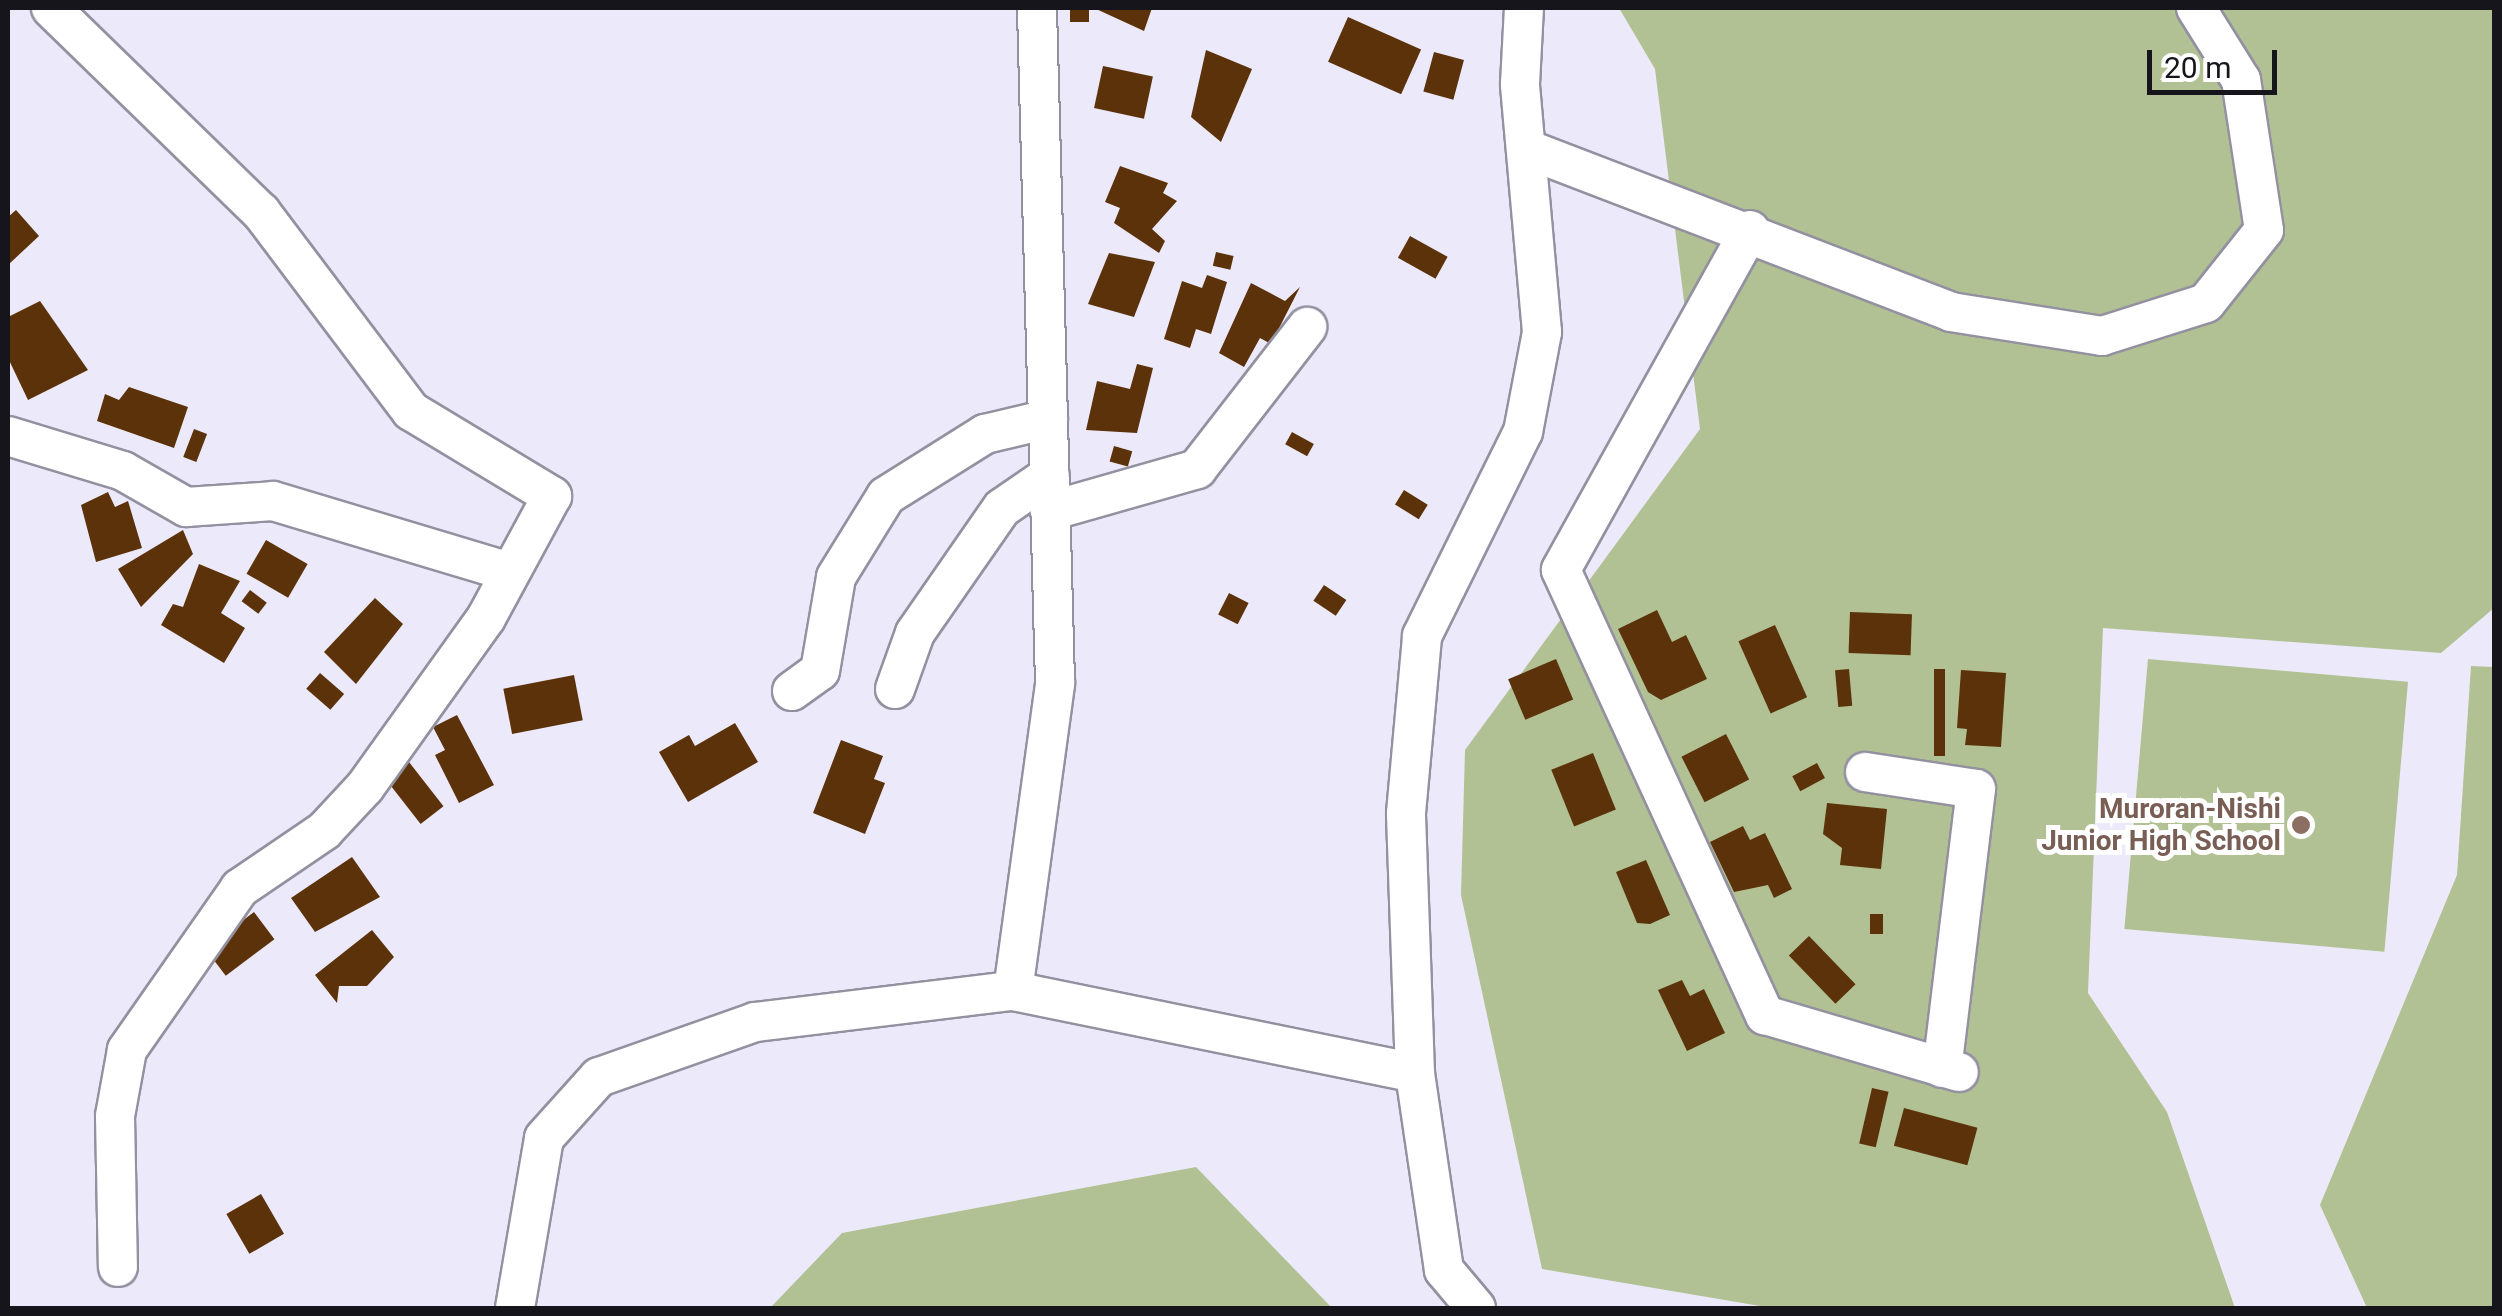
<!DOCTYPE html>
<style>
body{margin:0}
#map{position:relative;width:2502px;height:1316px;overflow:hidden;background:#eceafa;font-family:Roboto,sans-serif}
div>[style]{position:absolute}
.green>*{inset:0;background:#b1c193;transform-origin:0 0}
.building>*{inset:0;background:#5b3209;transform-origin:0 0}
.roads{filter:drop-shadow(2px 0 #9391a0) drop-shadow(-2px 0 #9391a0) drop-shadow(0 2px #9391a0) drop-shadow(0 -2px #9391a0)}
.street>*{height:38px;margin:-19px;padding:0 19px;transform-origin:19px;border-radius:19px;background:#fff}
.dots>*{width:28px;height:28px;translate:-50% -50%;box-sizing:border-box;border:5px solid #fff;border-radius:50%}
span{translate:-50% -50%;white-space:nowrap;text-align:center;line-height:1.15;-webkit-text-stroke:10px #fff;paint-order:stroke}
.education-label{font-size:28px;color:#785e54;font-weight:700}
.right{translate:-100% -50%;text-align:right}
.frame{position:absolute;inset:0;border:10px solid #16151b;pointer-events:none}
.scale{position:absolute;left:2147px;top:50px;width:130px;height:45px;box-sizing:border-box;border:5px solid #16151b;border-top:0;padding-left:12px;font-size:30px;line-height:35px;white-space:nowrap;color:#16151b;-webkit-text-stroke:8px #fff;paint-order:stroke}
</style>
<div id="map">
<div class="green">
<i style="clip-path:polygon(1619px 8px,2494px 8px,2494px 608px,2441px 653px,2103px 628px,2088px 993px,2167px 1112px,2235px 1308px,1772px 1308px,1542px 1269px,1461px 895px,1465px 750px,1700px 429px,1655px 69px)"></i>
<i style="left:2148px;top:659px;width:261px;height:271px;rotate:5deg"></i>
<i style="clip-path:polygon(2471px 666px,2494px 667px,2494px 1308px,2367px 1308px,2320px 1205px,2457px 875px)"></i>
<i style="clip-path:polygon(1196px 1167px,1332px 1308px,770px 1308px,842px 1233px)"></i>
</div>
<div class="building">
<i style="left:1070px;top:8px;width:19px;height:14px"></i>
<i style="clip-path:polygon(1094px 8px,1152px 8px,1144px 31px)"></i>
<i style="left:1348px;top:17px;width:80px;height:49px;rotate:24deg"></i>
<i style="clip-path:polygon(1206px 50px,1252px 69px,1221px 142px,1191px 117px)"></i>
<i style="left:1434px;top:52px;width:31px;height:41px;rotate:15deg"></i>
<i style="left:1103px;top:66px;width:51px;height:43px;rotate:12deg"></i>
<i style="clip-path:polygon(1120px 166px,1168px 183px,1163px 193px,1177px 201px,1152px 229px,1165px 241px,1159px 253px,1114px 223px,1120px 208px,1105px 202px)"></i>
<i style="clip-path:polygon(16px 210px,39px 236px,8px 265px,8px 217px)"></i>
<i style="left:1410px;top:236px;width:43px;height:25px;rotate:29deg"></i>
<i style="left:1216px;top:252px;width:18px;height:14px;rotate:13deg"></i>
<i style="clip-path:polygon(1109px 253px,1155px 262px,1134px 317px,1088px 304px)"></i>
<i style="clip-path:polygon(1207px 275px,1227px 282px,1211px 334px,1196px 329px,1190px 348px,1164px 339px,1182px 281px,1202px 288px)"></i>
<i style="clip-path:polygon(1251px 283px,1285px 301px,1300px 287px,1271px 344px,1260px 338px,1244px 367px,1219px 353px)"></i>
<i style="clip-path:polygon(40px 301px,88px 370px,28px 400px,8px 358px,8px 317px)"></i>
<i style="clip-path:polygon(1137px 364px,1153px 368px,1137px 433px,1086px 430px,1097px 381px,1130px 389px)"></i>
<i style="clip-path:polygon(129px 387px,188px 407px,174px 448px,97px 421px,105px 394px,119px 400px)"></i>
<i style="left:194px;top:429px;width:14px;height:30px;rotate:21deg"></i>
<i style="left:1292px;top:432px;width:25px;height:14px;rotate:29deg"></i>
<i style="left:1114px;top:446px;width:19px;height:16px;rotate:16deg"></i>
<i style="left:1404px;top:490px;width:28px;height:17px;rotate:32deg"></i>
<i style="clip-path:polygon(108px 492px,115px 507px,128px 501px,142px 548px,96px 562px,81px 505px)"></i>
<i style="clip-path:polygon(183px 530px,193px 554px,141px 607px,118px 569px)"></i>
<i style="left:266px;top:540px;width:48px;height:39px;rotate:30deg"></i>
<i style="clip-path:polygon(199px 564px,240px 581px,221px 613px,245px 628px,224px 663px,161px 625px,173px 604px,183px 607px)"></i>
<i style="left:1324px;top:585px;width:27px;height:19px;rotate:34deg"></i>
<i style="left:250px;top:590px;width:21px;height:14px;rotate:37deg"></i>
<i style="left:1229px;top:593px;width:22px;height:24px;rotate:27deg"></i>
<i style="clip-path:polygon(375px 598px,403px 624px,356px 684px,324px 652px)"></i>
<i style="clip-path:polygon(1657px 610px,1672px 642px,1686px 635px,1707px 679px,1661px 700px,1648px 692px,1618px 629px)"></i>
<i style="left:1850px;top:612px;width:62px;height:41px;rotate:2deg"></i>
<i style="left:1775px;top:625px;width:79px;height:40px;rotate:66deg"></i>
<i style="left:1556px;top:659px;width:44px;height:52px;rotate:67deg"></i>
<i style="left:1849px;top:669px;width:37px;height:14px;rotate:85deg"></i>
<i style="left:1934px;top:669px;width:11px;height:87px"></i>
<i style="clip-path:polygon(1961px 670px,2006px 673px,2001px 747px,1965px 745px,1967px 729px,1957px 728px)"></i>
<i style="left:320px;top:673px;width:32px;height:21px;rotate:41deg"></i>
<i style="left:574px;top:675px;width:46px;height:72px;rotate:79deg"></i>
<i style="clip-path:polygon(457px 715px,494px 785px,459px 803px,435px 755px,445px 750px,433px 727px)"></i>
<i style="clip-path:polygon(735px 723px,758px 762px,688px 802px,659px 752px,689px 735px,695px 746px)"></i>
<i style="left:1726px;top:734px;width:51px;height:50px;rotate:63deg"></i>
<i style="clip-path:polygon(841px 740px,883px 756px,874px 779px,885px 783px,865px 834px,813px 813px)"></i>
<i style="left:1593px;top:753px;width:61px;height:45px;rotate:68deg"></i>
<i style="left:409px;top:762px;width:56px;height:29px;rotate:52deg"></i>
<i style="left:1817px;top:763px;width:17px;height:28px;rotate:62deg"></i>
<i style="clip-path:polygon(1827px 803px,1887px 809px,1881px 869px,1840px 865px,1842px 848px,1823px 834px)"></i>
<i style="clip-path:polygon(1743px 826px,1750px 840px,1765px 833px,1792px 889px,1774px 898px,1768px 885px,1734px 892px,1710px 842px)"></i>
<i style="clip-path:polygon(352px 857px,380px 897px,315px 932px,291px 898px)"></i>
<i style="clip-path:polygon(1646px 860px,1670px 915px,1650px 924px,1637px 923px,1616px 872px)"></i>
<i style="left:254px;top:912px;width:34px;height:61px;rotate:53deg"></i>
<i style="left:1870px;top:914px;width:13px;height:20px"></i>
<i style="clip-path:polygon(372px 930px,394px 957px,367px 986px,339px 986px,337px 1003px,315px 975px)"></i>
<i style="left:1809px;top:936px;width:67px;height:28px;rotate:46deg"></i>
<i style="clip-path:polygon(1682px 980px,1690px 996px,1704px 989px,1725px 1033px,1687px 1051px,1658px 990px)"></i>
<i style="left:1872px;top:1088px;width:17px;height:57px;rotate:13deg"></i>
<i style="left:1904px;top:1108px;width:76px;height:39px;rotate:15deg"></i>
<i style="left:261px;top:1194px;width:46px;height:40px;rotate:60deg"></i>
</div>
<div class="roads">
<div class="street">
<i style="left:51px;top:8px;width:293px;rotate:44.2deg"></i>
<i style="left:261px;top:212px;width:249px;rotate:53deg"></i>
<i style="left:411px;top:411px;width:165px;rotate:31.1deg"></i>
<i style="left:552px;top:496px;width:139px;rotate:118.4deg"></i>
<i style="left:486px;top:618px;width:208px;rotate:125.6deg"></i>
<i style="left:365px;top:787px;width:60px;rotate:133deg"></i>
<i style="left:324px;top:831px;width:102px;rotate:145.8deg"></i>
<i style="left:240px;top:888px;width:198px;rotate:124.9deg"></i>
<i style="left:127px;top:1050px;width:67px;rotate:100.3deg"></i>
<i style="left:115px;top:1116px;width:151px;rotate:88.9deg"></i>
<i style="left:1527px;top:149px;width:454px;rotate:21deg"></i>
<i style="left:1951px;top:312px;width:153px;rotate:9deg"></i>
<i style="left:2102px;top:336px;width:109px;rotate:-17.6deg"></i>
<i style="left:2206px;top:303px;width:93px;rotate:-51.5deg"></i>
<i style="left:2264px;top:230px;width:152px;rotate:-98.7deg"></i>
<i style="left:2241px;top:80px;width:85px;rotate:-122deg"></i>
<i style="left:1750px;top:230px;width:389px;rotate:119.1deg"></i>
<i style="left:1561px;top:570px;width:490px;rotate:65.4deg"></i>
<i style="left:1765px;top:1015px;width:202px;rotate:16.4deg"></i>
<i style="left:8px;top:436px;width:120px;rotate:16.9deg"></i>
<i style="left:123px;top:471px;width:73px;rotate:29.7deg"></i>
<i style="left:186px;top:507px;width:87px;rotate:-3.9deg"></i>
<i style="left:273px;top:501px;width:246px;rotate:16.7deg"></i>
<i style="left:1050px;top:511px;width:153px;rotate:-15.9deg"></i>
<i style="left:1197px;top:469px;width:180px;rotate:-52.2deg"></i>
<i style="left:895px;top:689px;width:59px;rotate:-70.3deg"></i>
<i style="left:915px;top:633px;width:152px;rotate:-55.2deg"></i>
<i style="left:1002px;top:508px;width:58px;rotate:-34.5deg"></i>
<i style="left:792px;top:691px;width:34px;rotate:-36deg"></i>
<i style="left:820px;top:671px;width:95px;rotate:-80.3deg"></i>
<i style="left:836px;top:577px;width:95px;rotate:-58.3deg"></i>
<i style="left:886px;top:496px;width:117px;rotate:-32.1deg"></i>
<i style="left:985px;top:434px;width:65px;rotate:-13.4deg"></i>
<i style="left:1865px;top:772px;width:112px;rotate:8.7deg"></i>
<i style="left:1976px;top:789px;width:281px;rotate:96.9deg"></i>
<i style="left:1013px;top:991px;width:311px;rotate:-82.2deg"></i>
<i style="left:1055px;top:683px;width:675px;rotate:-91.53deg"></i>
<i style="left:515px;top:1308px;width:172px;rotate:-80.3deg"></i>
<i style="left:544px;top:1138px;width:82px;rotate:-48deg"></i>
<i style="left:599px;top:1077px;width:165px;rotate:-19.4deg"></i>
<i style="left:755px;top:1022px;width:260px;rotate:-6.9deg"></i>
<i style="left:1013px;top:991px;width:410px;rotate:11.5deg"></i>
<i style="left:1476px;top:1308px;width:50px;rotate:-130.1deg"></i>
<i style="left:1444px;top:1270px;width:199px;rotate:-98.4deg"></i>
<i style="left:1415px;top:1073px;width:260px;rotate:-92deg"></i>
<i style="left:1406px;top:813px;width:178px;rotate:-84.8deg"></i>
<i style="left:1422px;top:636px;width:228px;rotate:-63.7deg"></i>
<i style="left:1523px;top:432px;width:102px;rotate:-79.2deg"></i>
<i style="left:1542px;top:332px;width:249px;rotate:-95.1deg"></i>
<i style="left:1520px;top:84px;width:76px;rotate:-87deg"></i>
</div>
</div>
<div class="dots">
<i style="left:2301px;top:825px;background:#8d6e63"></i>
</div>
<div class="education-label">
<span class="right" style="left:2281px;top:825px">Muroran-Nishi<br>Junior High School</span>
</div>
<div class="frame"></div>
<div class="scale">20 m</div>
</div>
